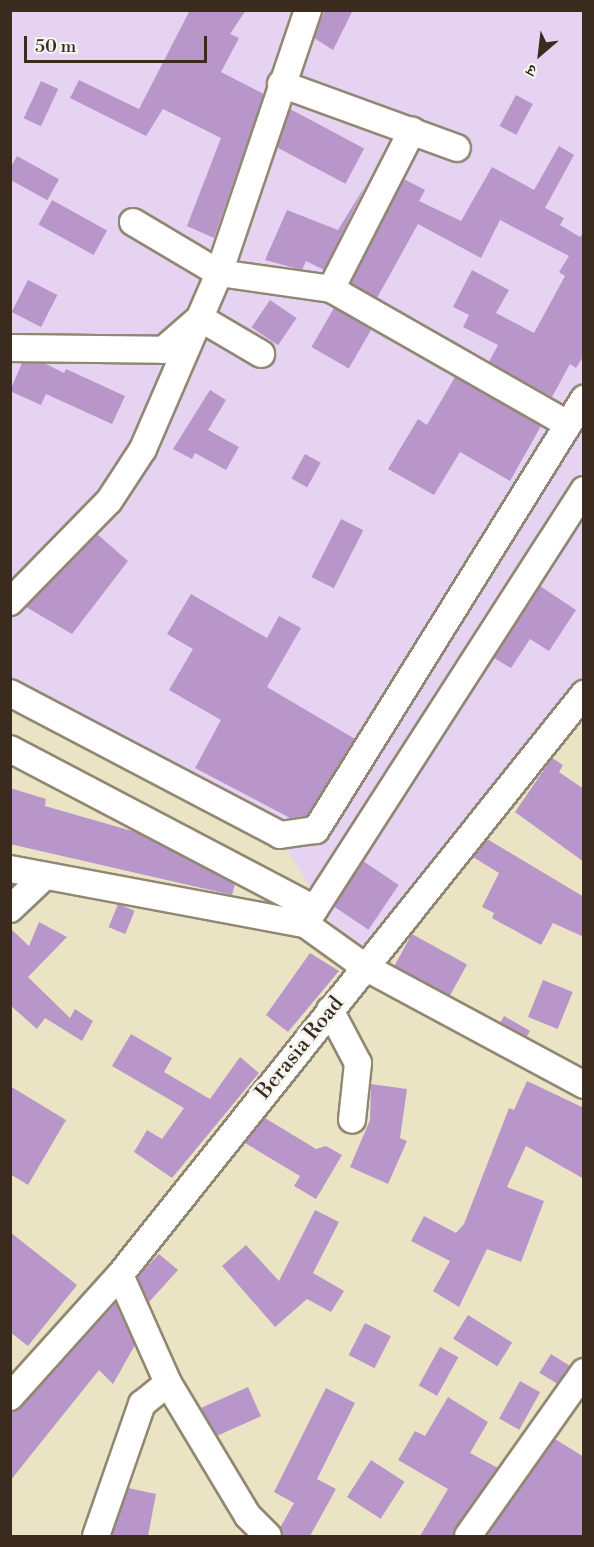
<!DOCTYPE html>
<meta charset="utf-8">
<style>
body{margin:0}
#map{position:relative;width:594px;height:1547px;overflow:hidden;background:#eae4c5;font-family:"Libre Bodoni","Noto Serif Devanagari",serif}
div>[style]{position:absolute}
.built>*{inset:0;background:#e5d3f1}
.building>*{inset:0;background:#b896ca;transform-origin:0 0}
.roads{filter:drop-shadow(2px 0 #928772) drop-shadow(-2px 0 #928772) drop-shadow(0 2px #928772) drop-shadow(0 -2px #928772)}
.minor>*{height:26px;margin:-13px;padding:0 13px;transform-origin:13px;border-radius:13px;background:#fff}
span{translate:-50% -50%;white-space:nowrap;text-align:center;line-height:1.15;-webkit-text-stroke:6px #f6f6f2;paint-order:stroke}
.street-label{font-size:21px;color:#3b2a1e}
.frame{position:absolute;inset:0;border:12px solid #3b2a1e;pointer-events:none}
.north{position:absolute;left:510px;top:24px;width:60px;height:60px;-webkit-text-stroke:4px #f6f6f2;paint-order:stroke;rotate:208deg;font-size:16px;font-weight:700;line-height:24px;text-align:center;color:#3b2a1e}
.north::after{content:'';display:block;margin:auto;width:21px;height:27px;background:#3b2a1e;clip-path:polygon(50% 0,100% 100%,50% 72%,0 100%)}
.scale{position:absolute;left:24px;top:36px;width:183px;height:27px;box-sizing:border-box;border:3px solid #3b2a1e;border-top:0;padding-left:8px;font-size:18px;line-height:21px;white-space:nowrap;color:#3b2a1e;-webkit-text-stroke:4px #f6f6f2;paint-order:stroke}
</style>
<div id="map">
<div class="built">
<i style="clip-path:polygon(11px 11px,583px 11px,583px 694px,361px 972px,274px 828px,11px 709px)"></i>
</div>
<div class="building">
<i style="clip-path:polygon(190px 10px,246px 10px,230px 34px,239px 38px,221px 72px,264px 94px,214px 238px,187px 226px,221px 138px,163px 109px,146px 136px,70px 98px,79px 80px,139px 109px)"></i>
<i style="clip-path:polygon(324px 12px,352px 12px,333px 50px,314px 38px)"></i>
<i style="left:41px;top:81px;width:19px;height:41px;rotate:25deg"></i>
<i style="left:516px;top:95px;width:19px;height:35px;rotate:28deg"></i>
<i style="left:290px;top:109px;width:84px;height:40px;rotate:28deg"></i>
<i style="clip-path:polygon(559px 146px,574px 155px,545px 208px,564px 218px,560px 225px,580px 237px,584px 232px,584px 355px,576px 368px,570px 364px,552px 397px,489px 362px,498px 345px,463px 327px,469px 315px,453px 307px,472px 270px,509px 290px,496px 313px,534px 333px,565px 276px,559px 272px,569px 256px,500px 220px,481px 258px,418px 224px,377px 298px,351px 283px,404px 179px,425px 190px,419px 201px,461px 221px,492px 167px,534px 190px)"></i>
<i style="left:17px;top:156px;width:48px;height:24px;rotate:29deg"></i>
<i style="clip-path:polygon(365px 186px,324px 270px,306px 261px,302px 270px,265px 260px,287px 210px,338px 230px)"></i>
<i style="left:52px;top:200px;width:63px;height:28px;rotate:29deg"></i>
<i style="left:28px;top:280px;width:33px;height:36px;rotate:27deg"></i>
<i style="left:270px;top:300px;width:32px;height:33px;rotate:34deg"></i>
<i style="left:334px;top:308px;width:43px;height:45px;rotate:30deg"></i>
<i style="clip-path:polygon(22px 363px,44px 363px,64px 373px,66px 369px,125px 396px,112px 424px,46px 394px,41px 405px,10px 391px)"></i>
<i style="clip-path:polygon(455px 377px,541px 426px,510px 481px,460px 452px,434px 495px,388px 469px,418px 419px,427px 425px)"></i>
<i style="clip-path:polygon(210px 390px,226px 400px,208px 430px,239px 447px,226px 470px,195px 453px,192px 459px,173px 449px)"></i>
<i style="left:305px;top:454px;width:18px;height:28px;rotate:29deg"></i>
<i style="left:341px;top:519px;width:25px;height:65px;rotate:27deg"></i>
<i style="clip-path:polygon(97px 534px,128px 561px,72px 634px,26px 607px)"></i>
<i style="clip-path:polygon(540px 586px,576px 610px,549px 651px,530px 639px,511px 668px,494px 658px)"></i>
<i style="clip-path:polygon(191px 594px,267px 638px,279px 616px,301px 628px,267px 687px,355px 739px,307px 816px,290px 818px,195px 768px,221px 720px,169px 690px,193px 649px,167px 634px)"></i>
<i style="clip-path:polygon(552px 758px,563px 765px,559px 772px,584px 789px,584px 862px,515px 812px)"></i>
<i style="clip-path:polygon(10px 788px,46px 799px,45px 806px,139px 833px,235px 884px,232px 895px,10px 844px)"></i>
<i style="clip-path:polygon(487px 839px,584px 897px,584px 937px,553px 923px,541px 945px,492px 918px,494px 913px,482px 907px,499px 873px,473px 857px)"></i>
<i style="left:363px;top:861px;width:43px;height:54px;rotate:34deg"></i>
<i style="left:118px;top:904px;width:18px;height:25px;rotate:22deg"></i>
<i style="clip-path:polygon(39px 922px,67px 937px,28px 977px,70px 1018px,75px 1009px,93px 1021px,82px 1041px,45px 1018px,37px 1029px,10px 1005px,10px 928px,29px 946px)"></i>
<i style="left:412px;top:934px;width:63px;height:36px;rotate:29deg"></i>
<i style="clip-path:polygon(310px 953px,339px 971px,288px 1032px,266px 1015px)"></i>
<i style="left:543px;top:980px;width:32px;height:40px;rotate:22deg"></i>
<i style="left:504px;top:1016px;width:30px;height:8px;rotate:30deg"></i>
<i style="clip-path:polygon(131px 1034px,172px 1058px,164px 1072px,210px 1099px,240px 1057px,259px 1073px,172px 1178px,134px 1152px,147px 1130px,162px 1139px,184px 1108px,112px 1066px)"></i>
<i style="clip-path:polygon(527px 1081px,584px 1108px,584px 1179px,526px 1146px,507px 1187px,544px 1201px,521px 1262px,487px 1249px,459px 1307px,433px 1291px,450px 1261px,411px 1241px,424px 1216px,456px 1233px,464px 1224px,509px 1108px,514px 1110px)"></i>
<i style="clip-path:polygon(371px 1084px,407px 1089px,400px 1138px,407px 1141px,388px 1184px,350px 1167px,370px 1120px)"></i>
<i style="clip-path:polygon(10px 1086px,66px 1120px,28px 1185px,10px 1174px)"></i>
<i style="clip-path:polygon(265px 1118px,316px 1149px,326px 1146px,342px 1155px,316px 1199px,294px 1186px,300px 1176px,245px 1143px)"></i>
<i style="clip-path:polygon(315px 1210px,339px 1222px,313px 1273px,344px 1291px,331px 1312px,307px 1299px,275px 1327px,222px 1266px,246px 1245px,279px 1281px)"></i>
<i style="clip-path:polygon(10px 1232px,77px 1285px,28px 1346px,10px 1332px)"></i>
<i style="clip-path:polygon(159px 1254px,178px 1270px,149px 1302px,137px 1277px)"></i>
<i style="clip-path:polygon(116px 1303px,135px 1345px,113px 1384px,99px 1370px,10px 1481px,10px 1412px,21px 1407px)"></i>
<i style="left:468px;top:1315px;width:52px;height:28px;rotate:32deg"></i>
<i style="left:365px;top:1323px;width:29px;height:36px;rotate:27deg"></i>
<i style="left:440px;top:1347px;width:21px;height:44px;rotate:29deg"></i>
<i style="left:551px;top:1354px;width:22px;height:22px;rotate:32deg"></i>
<i style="left:520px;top:1381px;width:23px;height:43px;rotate:29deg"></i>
<i style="left:248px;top:1387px;width:32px;height:51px;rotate:66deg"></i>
<i style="clip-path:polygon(326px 1388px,355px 1403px,317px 1479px,336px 1489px,310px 1536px,283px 1536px,280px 1528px,294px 1503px,274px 1492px)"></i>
<i style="clip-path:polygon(448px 1397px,488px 1422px,470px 1453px,498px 1468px,453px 1536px,420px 1536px,448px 1489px,398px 1460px,415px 1431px,425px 1436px)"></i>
<i style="clip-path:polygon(555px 1439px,584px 1457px,584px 1536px,486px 1536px)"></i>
<i style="left:371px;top:1460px;width:40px;height:44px;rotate:33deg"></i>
<i style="clip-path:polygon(128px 1488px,156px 1494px,148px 1536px,112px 1536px)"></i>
</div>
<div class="roads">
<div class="minor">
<i style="left:281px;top:84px;width:187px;rotate:20deg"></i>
<i style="left:133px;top:222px;width:100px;rotate:30.7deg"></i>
<i style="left:219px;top:273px;width:113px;rotate:8.1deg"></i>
<i style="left:331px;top:289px;width:273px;rotate:29.7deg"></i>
<i style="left:331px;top:289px;width:178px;rotate:-62.9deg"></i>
<i style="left:10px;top:348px;width:153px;rotate:0.7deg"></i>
<i style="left:163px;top:350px;width:49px;rotate:-40.9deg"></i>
<i style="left:200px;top:318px;width:71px;rotate:30.5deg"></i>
<i style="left:10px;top:602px;width:141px;rotate:-45.6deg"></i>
<i style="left:109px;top:501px;width:62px;rotate:-56.8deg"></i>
<i style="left:143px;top:449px;width:192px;rotate:-66.6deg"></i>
<i style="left:219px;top:273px;width:278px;rotate:-71.3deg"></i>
<i style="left:10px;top:693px;width:305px;rotate:27.7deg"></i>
<i style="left:280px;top:835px;width:36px;rotate:-8deg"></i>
<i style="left:316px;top:830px;width:508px;rotate:-58.13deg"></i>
<i style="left:10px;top:749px;width:344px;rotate:27.7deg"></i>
<i style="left:10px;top:869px;width:300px;rotate:10.6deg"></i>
<i style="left:305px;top:924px;width:74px;rotate:35.6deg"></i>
<i style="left:365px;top:967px;width:249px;rotate:28.3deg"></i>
<i style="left:10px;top:909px;width:48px;rotate:-43.3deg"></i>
<i style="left:305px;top:924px;width:516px;rotate:-57.26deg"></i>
<i style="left:330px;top:1010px;width:60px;rotate:62.2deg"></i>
<i style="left:358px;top:1063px;width:57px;rotate:96deg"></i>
<i style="left:120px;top:1275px;width:118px;rotate:66deg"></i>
<i style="left:168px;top:1383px;width:155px;rotate:59deg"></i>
<i style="left:248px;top:1516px;width:28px;rotate:45deg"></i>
<i style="left:10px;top:1397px;width:164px;rotate:-48deg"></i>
<i style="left:120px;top:1275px;width:744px;rotate:-51.39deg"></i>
<i style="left:96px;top:1536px;width:140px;rotate:-70.8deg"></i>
<i style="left:142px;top:1404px;width:33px;rotate:-39deg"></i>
<i style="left:468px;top:1536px;width:201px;rotate:-54.7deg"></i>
</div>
</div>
<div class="street-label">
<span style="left:300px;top:1048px;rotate:-51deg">Berasia Road</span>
</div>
<div class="frame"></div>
<div class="north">उ</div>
<div class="scale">50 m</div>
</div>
